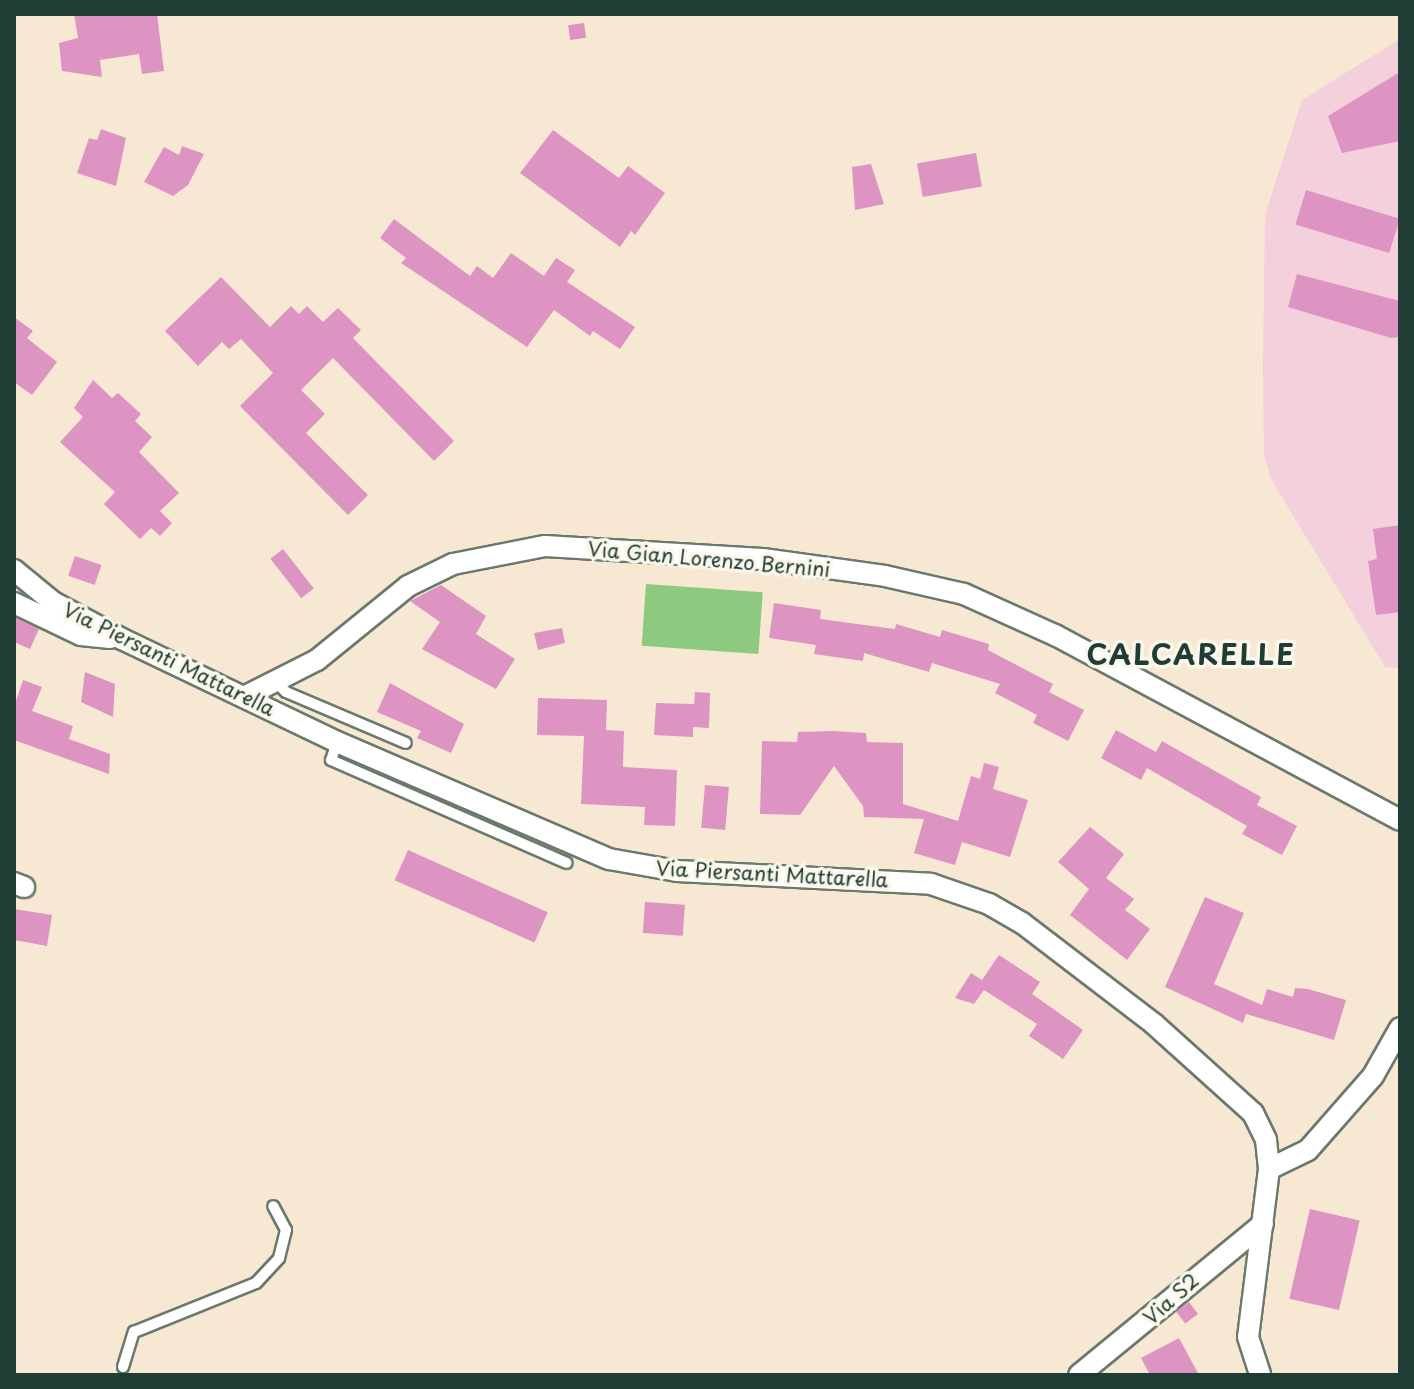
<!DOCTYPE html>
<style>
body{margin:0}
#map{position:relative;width:1414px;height:1389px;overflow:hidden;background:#f7e8d3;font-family:"Playpen Sans",sans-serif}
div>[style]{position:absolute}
.built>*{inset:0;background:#f4cfdc}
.green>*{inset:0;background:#8dca80;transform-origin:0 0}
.building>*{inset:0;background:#dd94c2;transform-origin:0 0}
.roads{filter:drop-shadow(2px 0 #6b796c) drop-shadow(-2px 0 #6b796c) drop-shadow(0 2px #6b796c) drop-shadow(0 -2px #6b796c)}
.lane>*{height:10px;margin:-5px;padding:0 5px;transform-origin:5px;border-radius:5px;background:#fff}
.street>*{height:20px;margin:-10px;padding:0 10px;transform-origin:10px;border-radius:10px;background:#fff}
span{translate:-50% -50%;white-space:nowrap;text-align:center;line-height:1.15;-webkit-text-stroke:7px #fbf7ec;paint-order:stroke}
.street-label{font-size:20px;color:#1f3d34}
.district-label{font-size:28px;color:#1f3d34;font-weight:700;letter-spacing:2px}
.frame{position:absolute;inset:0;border:16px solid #1f3d34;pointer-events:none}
</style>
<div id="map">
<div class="built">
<i style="clip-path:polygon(1400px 39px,1400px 667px,1395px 668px,1385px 667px,1271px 479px,1264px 455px,1263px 366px,1265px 215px,1302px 100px)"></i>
</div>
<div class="green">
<i style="left:646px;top:584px;width:117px;height:62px;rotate:4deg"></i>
</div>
<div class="building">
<i style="clip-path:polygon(74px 14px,157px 14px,164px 71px,142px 74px,139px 54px,100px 60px,102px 77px,62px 71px,59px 43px,78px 38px)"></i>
<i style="left:584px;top:23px;width:15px;height:16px;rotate:82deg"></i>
<i style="clip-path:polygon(1400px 72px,1400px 141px,1342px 153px,1328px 116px)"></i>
<i style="clip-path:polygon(101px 129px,126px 138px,116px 186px,77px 173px,89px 138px,97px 140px)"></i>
<i style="clip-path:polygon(553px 130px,619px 178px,628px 166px,665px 193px,635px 235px,631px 231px,620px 247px,520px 173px)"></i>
<i style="clip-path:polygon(182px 146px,204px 154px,188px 185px,173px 196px,144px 182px,164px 147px,179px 155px)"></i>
<i style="left:976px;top:153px;width:34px;height:60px;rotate:80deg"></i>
<i style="clip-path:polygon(871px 164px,884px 204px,855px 210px,852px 167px)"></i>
<i style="left:1306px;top:190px;width:98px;height:36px;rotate:17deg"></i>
<i style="clip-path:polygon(394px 219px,470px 276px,477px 266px,493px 278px,511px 253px,544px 276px,556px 258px,575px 270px,567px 282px,635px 327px,620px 349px,593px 331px,590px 336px,554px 310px,527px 347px,401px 263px,406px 258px,380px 238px)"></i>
<i style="clip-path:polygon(1297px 274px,1400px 301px,1400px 337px,1391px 338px,1288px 307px)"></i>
<i style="clip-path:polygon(221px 277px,270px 327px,291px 306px,299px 314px,307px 306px,323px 322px,338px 308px,361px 330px,353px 338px,454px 441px,434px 461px,333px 358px,301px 390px,325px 414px,306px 433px,368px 495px,348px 515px,240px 406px,273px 373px,241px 339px,229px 349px,222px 342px,198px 366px,165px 331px)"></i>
<i style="clip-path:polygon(14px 317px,33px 331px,27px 338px,57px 362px,32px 395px,14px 382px)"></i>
<i style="clip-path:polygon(93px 380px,112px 398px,118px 393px,141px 414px,135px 421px,152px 437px,139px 452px,179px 493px,160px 511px,172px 523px,160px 536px,151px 528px,140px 539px,104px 504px,115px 492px,60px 442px,83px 417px,74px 408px)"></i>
<i style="clip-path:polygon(1400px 525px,1400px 612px,1376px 615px,1368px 561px,1377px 559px,1373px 529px)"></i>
<i style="left:283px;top:549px;width:50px;height:16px;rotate:52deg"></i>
<i style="left:75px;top:556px;width:28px;height:21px;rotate:19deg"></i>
<i style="clip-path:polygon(441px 585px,486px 616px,476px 634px,515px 659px,496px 689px,422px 649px,440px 622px,410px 601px)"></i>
<i style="clip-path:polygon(774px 603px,821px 610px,820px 619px,895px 629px,896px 624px,940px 637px,942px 630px,989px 644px,988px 650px,1053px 684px,1049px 692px,1084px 710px,1068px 741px,1033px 723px,1037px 715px,995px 693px,1000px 684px,932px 663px,929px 672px,864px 653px,863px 661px,814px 654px,816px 645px,769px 638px)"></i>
<i style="clip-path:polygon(14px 617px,39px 629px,30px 649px,14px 642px)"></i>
<i style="clip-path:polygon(562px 628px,565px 643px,538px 650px,534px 633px)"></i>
<i style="clip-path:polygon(85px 672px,115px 684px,113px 717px,81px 702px)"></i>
<i style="clip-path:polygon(23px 680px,42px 687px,32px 711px,73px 726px,69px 739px,110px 754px,109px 774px,14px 740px,14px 707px)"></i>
<i style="clip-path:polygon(390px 683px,464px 724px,451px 753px,417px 738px,421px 731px,377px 712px)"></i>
<i style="clip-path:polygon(695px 692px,710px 693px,709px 728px,693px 727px,693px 737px,654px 735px,656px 703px,694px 704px)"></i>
<i style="clip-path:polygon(538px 698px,607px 700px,606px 730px,624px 731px,623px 767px,677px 770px,675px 826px,644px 825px,645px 807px,581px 804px,584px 736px,537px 735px)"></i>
<i style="clip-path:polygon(1116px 730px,1156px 752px,1162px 741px,1261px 797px,1257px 805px,1297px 826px,1282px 855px,1242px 834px,1247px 826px,1147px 768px,1141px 780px,1101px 758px)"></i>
<i style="clip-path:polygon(833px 731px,866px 733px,867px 742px,903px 743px,903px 804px,958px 821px,971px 776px,980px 779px,984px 763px,999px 767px,993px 789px,1028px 800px,1010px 857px,962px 842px,955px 865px,914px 853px,924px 819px,864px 817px,863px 806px,834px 766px,800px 815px,760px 814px,762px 741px,797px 742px,798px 732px)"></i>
<i style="left:705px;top:785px;width:24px;height:43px;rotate:5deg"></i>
<i style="clip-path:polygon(1090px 827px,1124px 854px,1106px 878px,1134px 899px,1125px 910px,1150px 929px,1127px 960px,1070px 915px,1089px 889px,1058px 862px)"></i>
<i style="left:408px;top:850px;width:153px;height:33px;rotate:24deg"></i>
<i style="clip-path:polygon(1205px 897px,1244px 913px,1214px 984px,1262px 1005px,1267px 989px,1293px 997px,1295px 988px,1308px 989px,1346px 1000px,1334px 1040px,1246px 1014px,1243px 1023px,1165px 987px)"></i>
<i style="left:645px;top:902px;width:40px;height:31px;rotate:4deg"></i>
<i style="clip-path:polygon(14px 909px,52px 915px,47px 946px,14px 940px)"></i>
<i style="clip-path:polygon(999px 955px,1040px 982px,1032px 994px,1083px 1030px,1063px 1059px,1029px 1036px,1037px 1024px,984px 990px,974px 1004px,955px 998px,971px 973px,982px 980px)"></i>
<i style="left:1310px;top:1209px;width:51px;height:92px;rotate:13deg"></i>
<i style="left:1189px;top:1302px;width:15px;height:16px;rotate:53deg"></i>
<i style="clip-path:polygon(1179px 1338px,1199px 1375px,1150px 1375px,1141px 1358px)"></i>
</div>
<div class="roads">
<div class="lane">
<i style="left:276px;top:682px;width:14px;rotate:45deg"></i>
<i style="left:286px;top:692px;width:130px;rotate:23deg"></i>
<i style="left:337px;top:742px;width:19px;rotate:108deg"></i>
<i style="left:331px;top:760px;width:257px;rotate:23.6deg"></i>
<i style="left:123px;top:1367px;width:37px;rotate:-73deg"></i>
<i style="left:134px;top:1332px;width:131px;rotate:-21.9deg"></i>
<i style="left:256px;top:1283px;width:34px;rotate:-47deg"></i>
<i style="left:279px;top:1258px;width:29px;rotate:-76deg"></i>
<i style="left:286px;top:1230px;width:27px;rotate:-118deg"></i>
</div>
<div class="street">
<i style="left:14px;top:570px;width:50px;rotate:39.4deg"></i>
<i style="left:53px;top:602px;width:78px;rotate:28.2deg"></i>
<i style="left:122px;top:639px;width:238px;rotate:25.6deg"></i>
<i style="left:337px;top:742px;width:296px;rotate:23.3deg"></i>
<i style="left:609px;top:859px;width:69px;rotate:10deg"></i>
<i style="left:677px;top:871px;width:254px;rotate:2.9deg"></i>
<i style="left:931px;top:884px;width:61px;rotate:19deg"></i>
<i style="left:989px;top:904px;width:38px;rotate:30deg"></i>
<i style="left:1022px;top:923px;width:166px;rotate:37.4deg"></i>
<i style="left:1154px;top:1024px;width:133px;rotate:42deg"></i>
<i style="left:1253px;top:1113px;width:30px;rotate:64deg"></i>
<i style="left:1266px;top:1140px;width:29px;rotate:84deg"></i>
<i style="left:1269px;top:1169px;width:169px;rotate:97.1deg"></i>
<i style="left:1248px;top:1337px;width:40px;rotate:72deg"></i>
<i style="left:14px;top:603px;width:74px;rotate:25.5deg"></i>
<i style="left:81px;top:635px;width:29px;rotate:6deg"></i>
<i style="left:244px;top:697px;width:82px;rotate:-26.9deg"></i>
<i style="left:317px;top:660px;width:117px;rotate:-39.1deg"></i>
<i style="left:408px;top:586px;width:50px;rotate:-26.1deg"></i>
<i style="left:453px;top:564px;width:94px;rotate:-11.1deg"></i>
<i style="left:545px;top:546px;width:218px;rotate:3.4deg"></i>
<i style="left:763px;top:559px;width:123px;rotate:7.9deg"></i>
<i style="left:885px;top:576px;width:81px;rotate:12.8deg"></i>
<i style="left:964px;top:594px;width:100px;rotate:24.3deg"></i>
<i style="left:1055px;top:635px;width:391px;rotate:28.2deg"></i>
<i style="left:14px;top:883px;width:11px;rotate:22deg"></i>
<i style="left:1269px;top:1169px;width:43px;rotate:-26deg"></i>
<i style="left:1308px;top:1150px;width:98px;rotate:-48.7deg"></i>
<i style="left:1373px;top:1076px;width:55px;rotate:-60.6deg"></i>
<i style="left:1079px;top:1375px;width:238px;rotate:-39.4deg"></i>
</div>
</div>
<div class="street-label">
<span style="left:709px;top:559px;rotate:5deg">Via Gian Lorenzo Bernini</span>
<span style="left:169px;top:659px;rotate:26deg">Via Piersanti Mattarella</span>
<span style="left:772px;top:874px;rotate:3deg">Via Piersanti Mattarella</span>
<span style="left:1171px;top:1299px;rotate:-41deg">Via S2</span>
</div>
<div class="district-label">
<span style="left:1191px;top:654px">CALCARELLE</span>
</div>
<div class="frame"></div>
</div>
